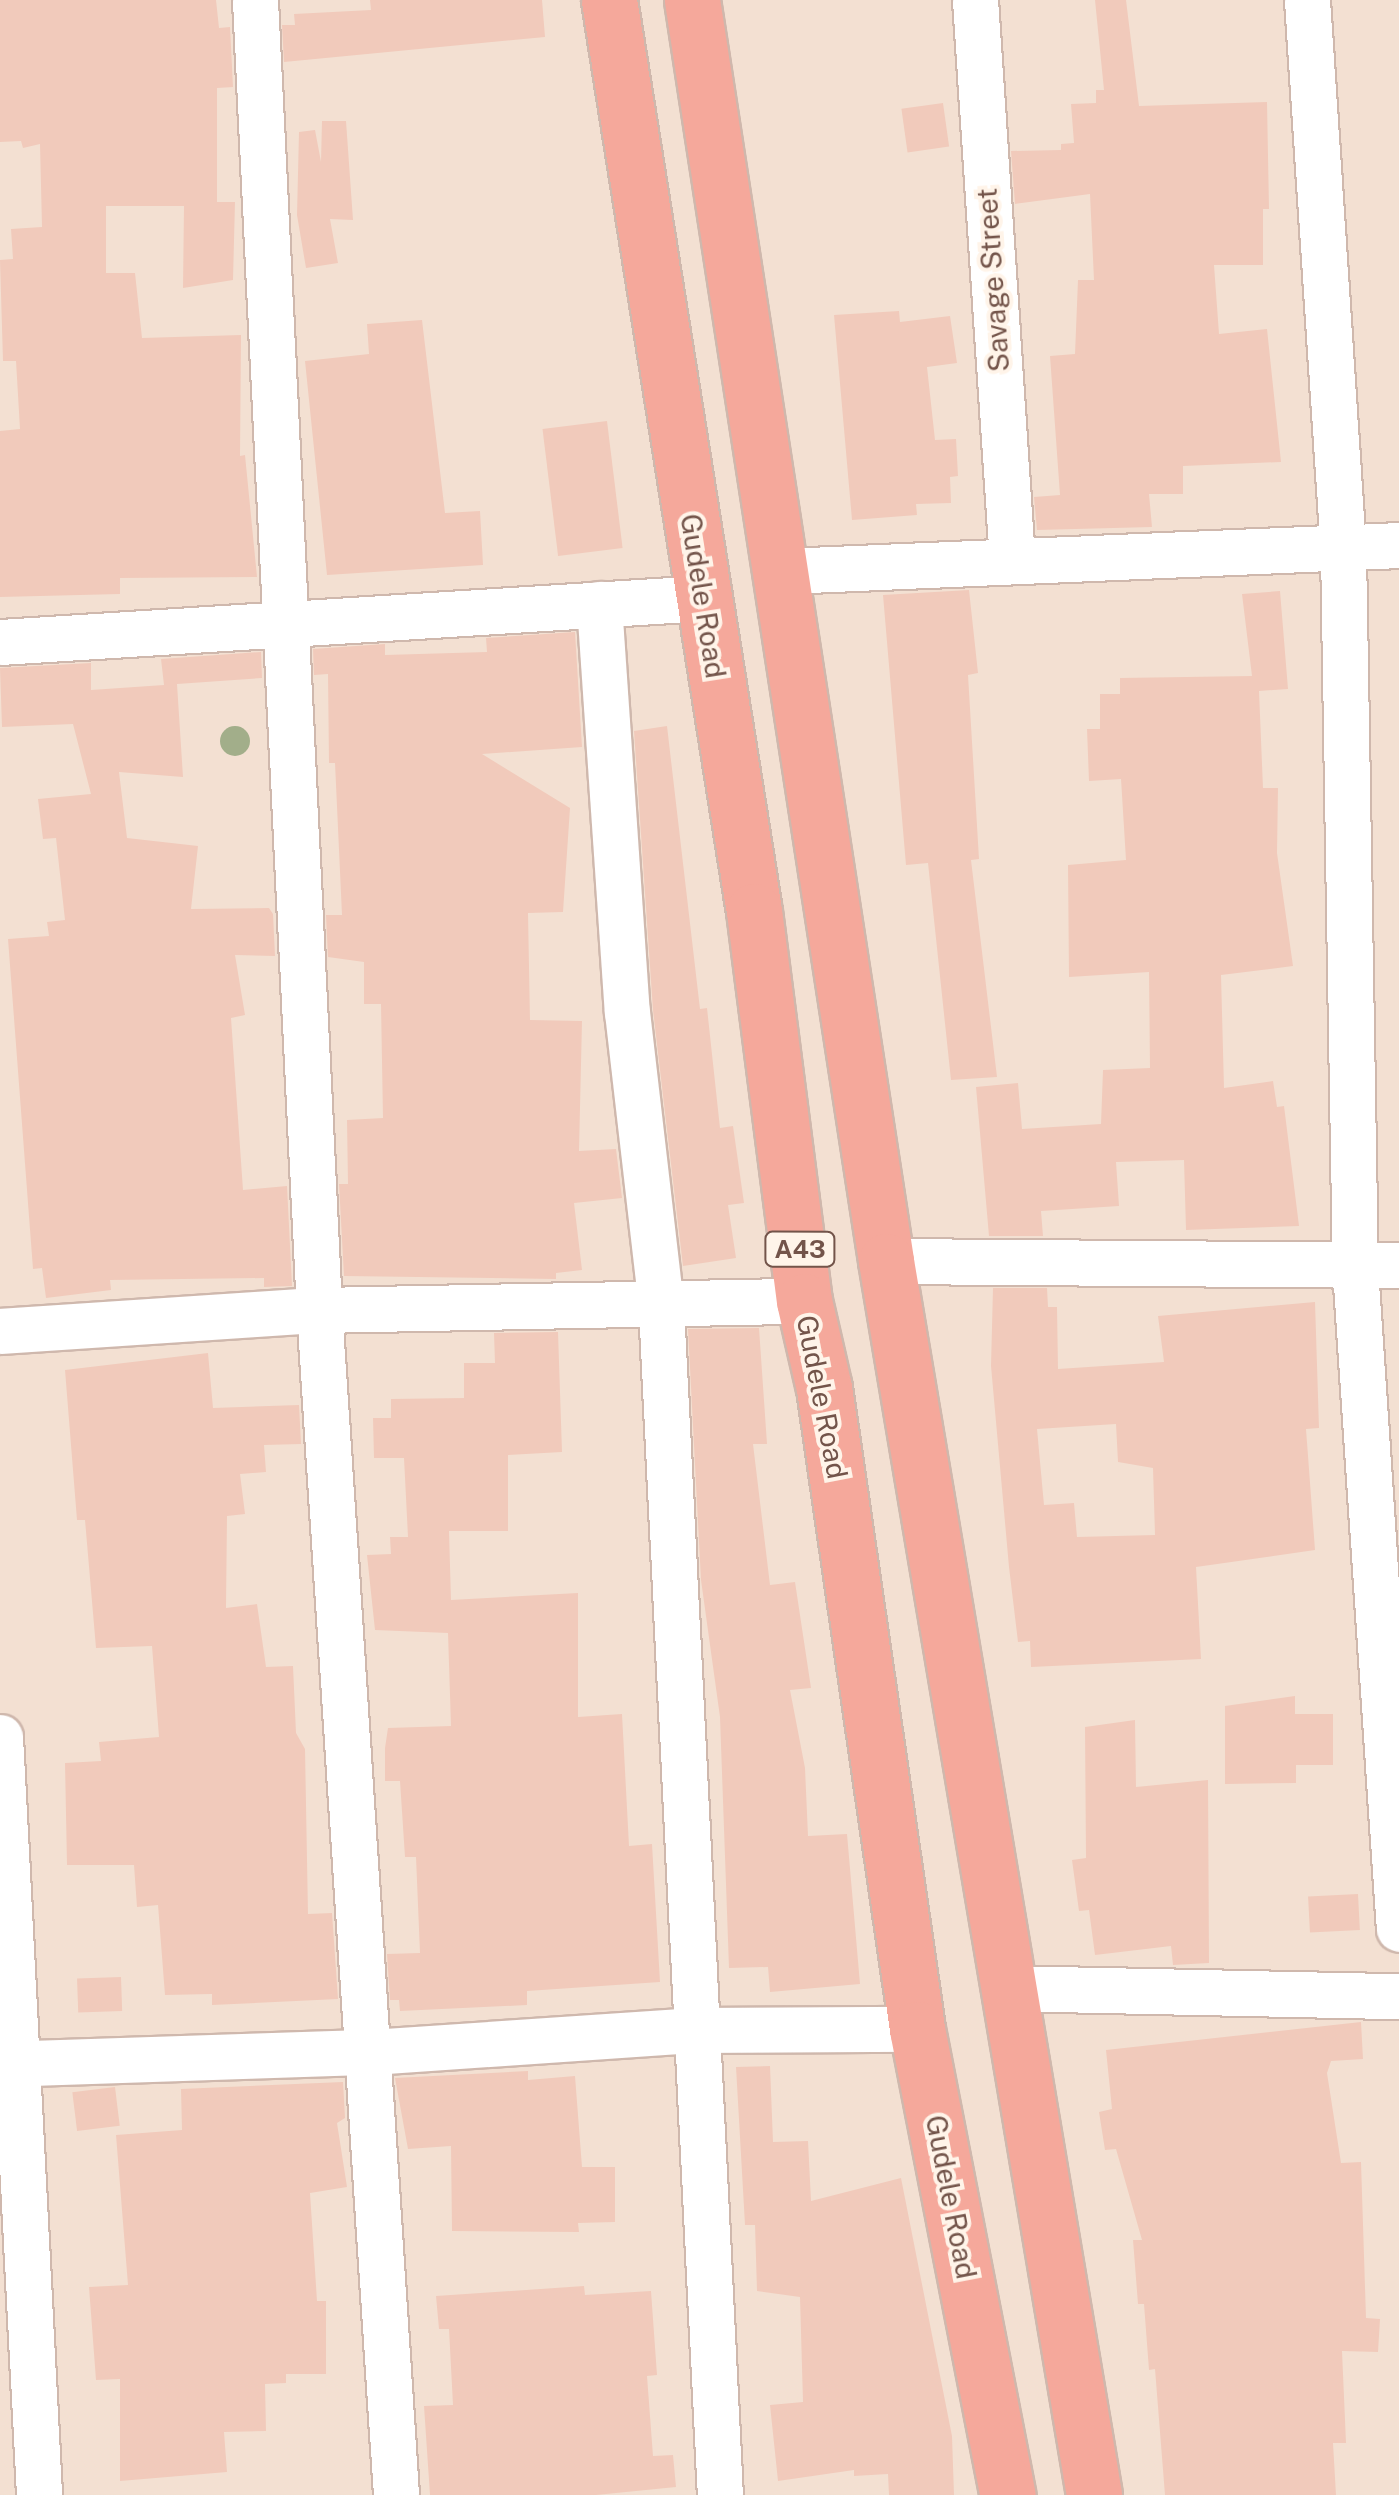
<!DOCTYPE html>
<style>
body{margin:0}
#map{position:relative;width:1399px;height:2495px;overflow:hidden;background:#fcefe3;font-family:"Public Sans",sans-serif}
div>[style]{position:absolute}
.residential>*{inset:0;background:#f3e0d2;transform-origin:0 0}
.building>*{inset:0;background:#f1cabb;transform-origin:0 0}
.roads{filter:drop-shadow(2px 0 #cfb8ad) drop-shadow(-2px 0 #cfb8ad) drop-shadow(0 2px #cfb8ad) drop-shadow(0 -2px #cfb8ad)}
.street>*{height:45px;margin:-22.5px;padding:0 22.5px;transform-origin:22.5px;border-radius:22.5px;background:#fff}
.highway>*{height:55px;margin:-27.5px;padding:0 27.5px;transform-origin:27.5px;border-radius:27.5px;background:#f5a89b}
.trees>*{width:30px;height:30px;margin:-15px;border-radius:50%;background:#a2ae8a}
span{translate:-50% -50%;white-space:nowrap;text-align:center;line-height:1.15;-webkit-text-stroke:8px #fff4e9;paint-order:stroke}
.shield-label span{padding:2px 8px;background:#fff4e9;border:2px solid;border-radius:8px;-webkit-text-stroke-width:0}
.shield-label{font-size:25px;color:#73544a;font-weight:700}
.street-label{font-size:28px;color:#73544a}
</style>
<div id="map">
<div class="residential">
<i style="left:0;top:0;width:1399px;height:2495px"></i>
</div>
<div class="building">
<i style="clip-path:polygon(0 0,216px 0,219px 28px,230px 27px,233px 87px,217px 88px,217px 202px,235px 202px,233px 280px,183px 288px,184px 206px,106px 206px,106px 273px,135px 273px,142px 338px,241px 335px,240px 456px,245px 455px,257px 577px,120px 578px,120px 594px,0 597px,0 431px,20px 429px,16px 361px,3px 361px,0 260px,13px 259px,11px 229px,42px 227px,40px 144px,23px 148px,21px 141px,0 142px)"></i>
<i style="clip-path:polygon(370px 0,542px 0,545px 37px,284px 62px,282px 25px,295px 25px,294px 14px,371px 10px)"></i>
<i style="clip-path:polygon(1095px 0,1126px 0,1139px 106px,1267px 102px,1269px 209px,1263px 209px,1263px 265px,1214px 265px,1219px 334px,1267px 329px,1281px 462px,1183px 466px,1183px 494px,1149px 494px,1152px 527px,1037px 530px,1034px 497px,1060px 495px,1050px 356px,1075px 354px,1078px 280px,1094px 280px,1090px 194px,1015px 204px,1011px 151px,1061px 150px,1061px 144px,1074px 143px,1071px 104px,1096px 103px,1096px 90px,1104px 90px)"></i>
<i style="left:943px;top:103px;width:44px;height:42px;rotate:82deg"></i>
<i style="clip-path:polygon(322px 121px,346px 121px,353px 220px,330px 219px,338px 263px,306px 268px,297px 215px,299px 132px,315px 130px,321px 162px)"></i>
<i style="clip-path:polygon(899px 311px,900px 322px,950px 316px,957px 363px,927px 367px,935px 440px,956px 439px,958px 476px,950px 477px,951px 503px,916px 504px,917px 515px,852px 520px,834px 315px)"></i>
<i style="clip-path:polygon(422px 320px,445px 513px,480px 511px,483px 565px,327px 575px,305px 361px,369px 354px,367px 324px)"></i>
<i style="left:607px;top:421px;width:128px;height:65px;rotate:83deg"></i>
<i style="clip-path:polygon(969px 590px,978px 673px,968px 675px,979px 859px,971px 860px,997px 1077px,951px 1080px,928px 863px,906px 865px,883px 595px)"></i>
<i style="clip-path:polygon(1280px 591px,1288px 689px,1259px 691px,1263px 788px,1278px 788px,1277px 853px,1293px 966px,1221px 975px,1224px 1088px,1273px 1081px,1277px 1107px,1284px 1106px,1299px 1226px,1186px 1230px,1184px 1160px,1116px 1162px,1119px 1206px,1041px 1211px,1043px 1236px,989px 1236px,976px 1087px,1018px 1083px,1022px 1129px,1101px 1124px,1103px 1070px,1150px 1068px,1149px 972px,1069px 977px,1068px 865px,1126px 860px,1121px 779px,1089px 781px,1087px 729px,1100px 729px,1100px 694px,1120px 694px,1120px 678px,1252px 676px,1242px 594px)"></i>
<i style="clip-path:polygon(575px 632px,582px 747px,482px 754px,570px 808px,563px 912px,528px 913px,530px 1020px,582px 1021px,579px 1151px,616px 1149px,622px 1198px,574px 1203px,582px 1270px,556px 1273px,556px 1279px,344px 1276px,339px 1184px,348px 1184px,347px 1120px,383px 1118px,381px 1004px,364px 1004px,364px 962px,328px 957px,326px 915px,342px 915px,335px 763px,329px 763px,328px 674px,314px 675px,313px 649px,385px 644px,385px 655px,487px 652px,486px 638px)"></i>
<i style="clip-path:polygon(261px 652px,262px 678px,177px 684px,183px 777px,119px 772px,127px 838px,198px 846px,191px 909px,269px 908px,273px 914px,275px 956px,235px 955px,245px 1015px,231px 1018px,243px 1190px,287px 1186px,292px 1286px,264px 1287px,264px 1278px,110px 1280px,111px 1290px,46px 1298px,42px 1268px,33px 1269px,8px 939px,49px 936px,47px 922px,65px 920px,56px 838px,43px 839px,38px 799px,91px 794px,73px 724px,2px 727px,0 668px,91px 663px,91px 690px,164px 685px,161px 659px)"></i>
<i style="clip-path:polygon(667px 726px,700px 1009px,707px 1008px,720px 1128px,733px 1126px,744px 1203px,728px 1205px,736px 1258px,683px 1266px,653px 1010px,634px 731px)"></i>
<i style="clip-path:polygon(evenodd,993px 1288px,1047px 1288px,1048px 1307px,1057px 1307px,1058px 1369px,1164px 1362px,1158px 1316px,1315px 1302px,1319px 1428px,1306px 1429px,1315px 1550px,1196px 1567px,1201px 1659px,1031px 1667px,1030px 1641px,1018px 1642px,1009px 1567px,991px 1366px,993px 1288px,1116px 1424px,1118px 1462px,1153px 1468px,1155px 1535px,1077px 1537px,1074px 1503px,1044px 1505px,1037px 1429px,1116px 1424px)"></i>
<i style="clip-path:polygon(759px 1328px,767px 1444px,753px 1444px,770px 1585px,795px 1582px,811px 1688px,790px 1690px,805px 1768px,808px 1836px,847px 1834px,860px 1984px,770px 1992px,768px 1967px,729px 1968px,720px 1717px,701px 1580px,688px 1329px)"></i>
<i style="clip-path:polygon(558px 1332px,562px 1452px,508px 1455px,508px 1531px,449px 1531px,451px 1600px,578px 1593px,578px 1717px,622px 1714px,629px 1846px,652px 1844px,660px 1982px,527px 1991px,527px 2005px,400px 2011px,399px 2000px,390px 2000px,387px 1954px,420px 1953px,416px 1857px,405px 1857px,400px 1781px,385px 1781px,385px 1748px,388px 1728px,451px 1726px,448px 1633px,375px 1630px,367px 1555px,391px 1554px,390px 1537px,408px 1537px,404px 1458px,374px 1458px,373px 1418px,391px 1418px,391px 1399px,464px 1398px,464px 1363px,495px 1363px,494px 1333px)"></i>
<i style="clip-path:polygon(208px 1353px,213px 1408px,299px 1405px,301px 1444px,264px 1445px,266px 1472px,240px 1474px,245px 1514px,227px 1516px,226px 1608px,257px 1604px,266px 1667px,293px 1666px,296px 1733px,305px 1749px,308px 1914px,332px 1913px,338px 1999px,212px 2005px,212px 1994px,165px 1995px,158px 1905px,137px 1907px,134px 1865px,67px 1865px,65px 1763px,101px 1761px,99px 1742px,159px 1737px,152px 1646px,96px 1648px,85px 1520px,77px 1520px,65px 1370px)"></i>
<i style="clip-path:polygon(1295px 1696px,1295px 1714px,1333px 1714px,1333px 1765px,1296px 1765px,1296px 1783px,1225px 1784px,1225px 1706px)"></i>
<i style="clip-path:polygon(1135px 1720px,1136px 1787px,1208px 1780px,1209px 1963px,1173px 1965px,1171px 1946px,1095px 1955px,1089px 1910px,1079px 1911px,1072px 1860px,1086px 1858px,1085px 1727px)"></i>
<i style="left:1358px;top:1894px;width:36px;height:50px;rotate:87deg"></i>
<i style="left:121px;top:1977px;width:34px;height:44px;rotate:88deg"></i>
<i style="clip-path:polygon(1361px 2022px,1363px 2059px,1331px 2061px,1327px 2073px,1341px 2163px,1361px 2162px,1366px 2318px,1380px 2319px,1378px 2352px,1342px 2351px,1346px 2443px,1333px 2443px,1336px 2495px,1165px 2495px,1155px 2369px,1149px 2370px,1144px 2304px,1138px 2304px,1133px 2240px,1142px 2240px,1116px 2149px,1105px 2150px,1099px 2112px,1112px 2109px,1106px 2050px)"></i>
<i style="clip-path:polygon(770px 2066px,773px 2142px,808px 2141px,811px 2201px,901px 2178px,952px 2436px,954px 2495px,889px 2495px,888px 2474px,854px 2476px,854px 2470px,778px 2481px,770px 2405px,803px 2402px,800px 2297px,757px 2291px,755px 2225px,745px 2225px,736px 2067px)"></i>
<i style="clip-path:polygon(528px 2071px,528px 2080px,575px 2076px,582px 2167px,615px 2167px,615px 2222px,578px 2223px,579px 2232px,452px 2231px,451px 2146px,408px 2149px,395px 2078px)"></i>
<i style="clip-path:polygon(343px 2082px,345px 2118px,337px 2123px,347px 2187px,310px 2193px,317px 2301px,326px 2301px,326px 2374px,286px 2374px,286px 2383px,265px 2384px,266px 2431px,224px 2432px,227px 2472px,120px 2481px,120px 2379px,96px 2380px,89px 2287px,128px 2285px,116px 2135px,182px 2130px,181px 2089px)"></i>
<i style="left:115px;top:2087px;width:39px;height:43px;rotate:83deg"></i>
<i style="clip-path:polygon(584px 2286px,585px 2295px,651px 2291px,657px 2375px,647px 2376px,653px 2456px,673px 2455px,676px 2487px,596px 2495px,430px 2495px,424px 2406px,453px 2405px,449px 2329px,439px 2329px,436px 2296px)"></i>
</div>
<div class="roads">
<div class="street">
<i style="left:255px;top:0;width:1312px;rotate:87.2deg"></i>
<i style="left:319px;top:1310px;width:1187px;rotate:86.28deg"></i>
<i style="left:975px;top:0;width:561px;rotate:86.22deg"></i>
<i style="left:1307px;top:0;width:550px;rotate:86.25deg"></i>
<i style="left:1343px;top:549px;width:720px;rotate:89.05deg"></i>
<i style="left:1355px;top:1269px;width:661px;rotate:86.19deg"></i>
<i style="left:785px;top:571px;width:615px;rotate:-2.42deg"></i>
<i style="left:599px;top:604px;width:409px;rotate:86.1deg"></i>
<i style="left:627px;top:1012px;width:297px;rotate:83.4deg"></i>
<i style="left:661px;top:1307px;width:1189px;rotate:87.16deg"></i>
<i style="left:0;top:642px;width:704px;rotate:-3.58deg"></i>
<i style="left:886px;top:1261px;width:513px;rotate:0.45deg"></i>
<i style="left:0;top:1331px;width:320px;rotate:-3.8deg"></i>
<i style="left:319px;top:1310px;width:485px;rotate:-1.1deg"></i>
<i style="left:0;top:1737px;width:759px;rotate:87.05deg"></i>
<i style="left:1006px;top:1988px;width:393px;rotate:1.2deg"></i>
<i style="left:0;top:2064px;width:371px;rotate:-1.9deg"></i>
<i style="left:371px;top:2052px;width:326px;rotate:-3.9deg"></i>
<i style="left:696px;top:2030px;width:221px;rotate:-0.3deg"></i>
</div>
<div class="highway">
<i style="left:609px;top:0;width:922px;rotate:80.96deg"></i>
<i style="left:754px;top:911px;width:393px;rotate:82.7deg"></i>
<i style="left:804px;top:1301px;width:89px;rotate:77.1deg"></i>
<i style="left:824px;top:1388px;width:648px;rotate:81.74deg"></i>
<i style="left:917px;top:2029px;width:475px;rotate:79deg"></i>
<i style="left:692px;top:0;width:1276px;rotate:81.25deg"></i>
<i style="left:886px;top:1261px;width:1251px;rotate:80.43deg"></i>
</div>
</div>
<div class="trees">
<i style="left:235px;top:741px"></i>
</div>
<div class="shield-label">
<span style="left:800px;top:1249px">A43</span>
</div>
<div class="street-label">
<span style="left:993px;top:280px;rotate:-94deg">Savage Street</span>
<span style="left:703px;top:596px;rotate:81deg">Gudele Road</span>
<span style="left:822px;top:1397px;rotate:79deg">Gudele Road</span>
<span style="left:951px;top:2197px;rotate:79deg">Gudele Road</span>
</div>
</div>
